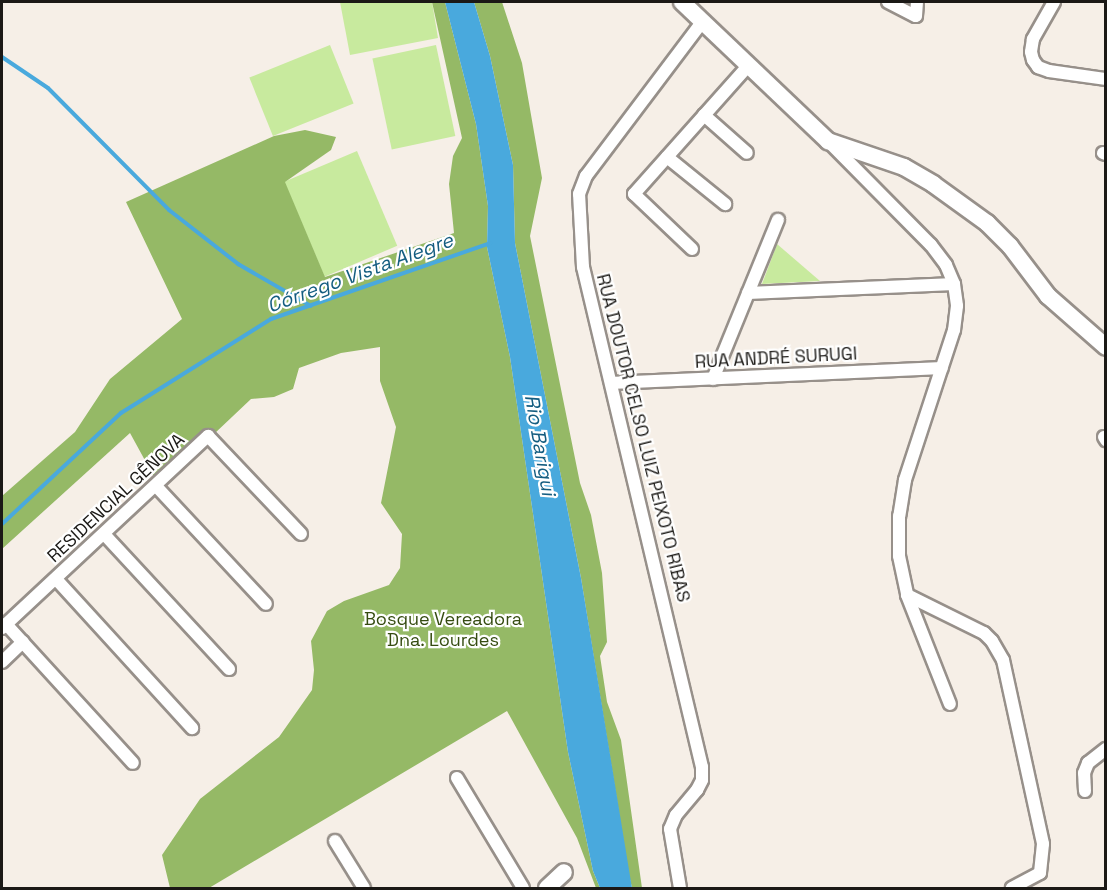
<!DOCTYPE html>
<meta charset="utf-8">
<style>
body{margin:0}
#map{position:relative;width:1107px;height:890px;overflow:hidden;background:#f6efe7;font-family:"Space Grotesk",sans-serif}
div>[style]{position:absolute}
.green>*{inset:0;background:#c8ea9e;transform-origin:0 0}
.forest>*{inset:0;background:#95b966}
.water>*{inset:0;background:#49a9dd}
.stream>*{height:4px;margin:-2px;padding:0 2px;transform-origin:2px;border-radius:2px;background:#49a9dd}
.roads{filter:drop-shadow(2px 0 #97908a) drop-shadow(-2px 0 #97908a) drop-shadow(0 2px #97908a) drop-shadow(0 -2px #97908a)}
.street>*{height:12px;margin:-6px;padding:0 6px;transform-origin:6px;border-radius:6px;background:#fff}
.secondary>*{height:16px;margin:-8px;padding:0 8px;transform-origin:8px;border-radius:8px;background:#fff}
span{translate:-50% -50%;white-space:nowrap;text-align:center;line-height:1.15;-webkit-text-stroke:4.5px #fff;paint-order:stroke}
.street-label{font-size:18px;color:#1b1916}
.park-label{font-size:18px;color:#364c11}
.water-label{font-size:20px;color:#145d80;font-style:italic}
.frame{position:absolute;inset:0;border:3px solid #1b1916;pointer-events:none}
</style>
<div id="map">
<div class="green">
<i style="clip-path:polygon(340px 2px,432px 2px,438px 38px,350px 55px)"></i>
<i style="left:330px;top:45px;width:63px;height:87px;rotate:68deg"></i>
<i style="left:436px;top:45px;width:93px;height:65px;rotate:78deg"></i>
<i style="left:357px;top:151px;width:103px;height:79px;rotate:67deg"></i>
<i style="clip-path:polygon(777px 244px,820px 281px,762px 284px)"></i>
</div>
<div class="forest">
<i style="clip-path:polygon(432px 2px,445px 2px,476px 124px,488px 206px,487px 247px,510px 357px,568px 752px,593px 871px,600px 888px,596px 888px,577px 838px,507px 711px,209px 888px,170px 888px,162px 855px,200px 799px,279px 737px,312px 690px,314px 670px,311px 641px,327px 611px,344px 601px,389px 585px,400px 568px,402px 534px,381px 503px,396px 427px,380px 381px,380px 347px,341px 353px,299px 368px,293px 389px,274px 397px,251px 399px,159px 486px,130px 433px,2px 549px,2px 496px,75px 432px,110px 379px,182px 319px,126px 202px,274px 136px,305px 130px,336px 137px,331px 150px,285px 182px,325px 277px,454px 233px,449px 184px,453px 156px,462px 138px)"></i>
<i style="clip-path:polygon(474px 2px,502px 2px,522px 63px,542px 178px,530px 236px,580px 483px,591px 515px,602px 573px,607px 642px,600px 656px,607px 702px,621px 740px,642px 888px,632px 888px,629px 875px,581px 578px,515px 243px,513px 165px,490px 56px)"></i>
</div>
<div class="water">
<i style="clip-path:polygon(445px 2px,474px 2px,490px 56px,513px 165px,515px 243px,581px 578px,632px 888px,600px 888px,593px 871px,568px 752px,510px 357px,487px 247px,488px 206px,476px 124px)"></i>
</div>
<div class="stream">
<i style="left:2px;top:57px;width:55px;rotate:34deg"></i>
<i style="left:48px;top:88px;width:172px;rotate:45.2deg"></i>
<i style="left:169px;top:210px;width:88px;rotate:38deg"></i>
<i style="left:238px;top:264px;width:84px;rotate:29.9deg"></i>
<i style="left:2px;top:524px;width:163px;rotate:-43deg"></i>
<i style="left:121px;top:413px;width:177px;rotate:-32.1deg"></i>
<i style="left:271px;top:319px;width:232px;rotate:-19.1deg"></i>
</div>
<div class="roads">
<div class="street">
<i style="left:888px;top:2px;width:31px;rotate:27deg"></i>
<i style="left:916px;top:16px;width:14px;rotate:-86deg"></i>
<i style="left:1054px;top:2px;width:43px;rotate:119.6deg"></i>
<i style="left:1033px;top:39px;width:13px;rotate:99deg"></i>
<i style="left:1031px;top:52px;width:8px;rotate:76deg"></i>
<i style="left:1033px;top:60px;width:9px;rotate:54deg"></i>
<i style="left:1038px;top:67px;width:12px;rotate:20deg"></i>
<i style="left:1049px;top:71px;width:58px;rotate:8deg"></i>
<i style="left:704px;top:115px;width:57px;rotate:41.5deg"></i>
<i style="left:831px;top:144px;width:142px;rotate:45.3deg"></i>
<i style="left:931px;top:245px;width:25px;rotate:53deg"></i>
<i style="left:946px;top:265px;width:21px;rotate:67deg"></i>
<i style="left:954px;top:284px;width:22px;rotate:82deg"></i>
<i style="left:957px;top:306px;width:24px;rotate:97deg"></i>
<i style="left:954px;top:330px;width:158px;rotate:108.1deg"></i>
<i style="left:905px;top:480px;width:36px;rotate:99deg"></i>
<i style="left:899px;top:516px;width:40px;rotate:90deg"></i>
<i style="left:899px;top:556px;width:40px;rotate:78deg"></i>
<i style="left:907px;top:595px;width:86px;rotate:26.3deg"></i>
<i style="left:984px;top:633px;width:11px;rotate:45deg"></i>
<i style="left:992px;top:641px;width:22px;rotate:60deg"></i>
<i style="left:1003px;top:660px;width:188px;rotate:77.7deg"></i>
<i style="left:1043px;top:844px;width:29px;rotate:96deg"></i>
<i style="left:1040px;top:873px;width:32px;rotate:152deg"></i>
<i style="left:1103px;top:153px;width:3px;rotate:18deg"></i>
<i style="left:667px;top:157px;width:75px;rotate:39deg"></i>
<i style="left:692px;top:249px;width:80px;rotate:-136.5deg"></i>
<i style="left:634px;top:194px;width:173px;rotate:-48.3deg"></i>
<i style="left:748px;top:293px;width:206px;rotate:-2.5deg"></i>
<i style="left:713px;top:379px;width:172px;rotate:-67.8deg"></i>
<i style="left:611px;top:383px;width:331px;rotate:-2.6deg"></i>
<i style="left:1104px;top:437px;width:4px;rotate:56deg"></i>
<i style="left:156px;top:486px;width:161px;rotate:47deg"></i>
<i style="left:104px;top:534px;width:184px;rotate:47.2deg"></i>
<i style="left:56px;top:579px;width:202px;rotate:47.6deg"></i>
<i style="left:907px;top:595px;width:117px;rotate:68.5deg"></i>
<i style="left:6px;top:624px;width:188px;rotate:47.6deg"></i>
<i style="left:2px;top:628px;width:282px;rotate:-43deg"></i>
<i style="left:208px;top:436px;width:135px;rotate:46.5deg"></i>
<i style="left:2px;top:662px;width:29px;rotate:-44deg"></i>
<i style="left:457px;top:778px;width:128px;rotate:59deg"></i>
<i style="left:1085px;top:791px;width:18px;rotate:-93deg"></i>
<i style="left:1084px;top:773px;width:11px;rotate:-68deg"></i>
<i style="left:1088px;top:763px;width:23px;rotate:-38deg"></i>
<i style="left:335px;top:841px;width:55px;rotate:58.3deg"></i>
<i style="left:680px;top:888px;width:60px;rotate:-99.6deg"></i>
<i style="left:670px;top:829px;width:15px;rotate:-67deg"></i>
<i style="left:676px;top:815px;width:33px;rotate:-50deg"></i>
<i style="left:697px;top:790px;width:11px;rotate:-63deg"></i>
<i style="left:702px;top:780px;width:13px;rotate:-90deg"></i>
<i style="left:702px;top:767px;width:514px;rotate:-103.39deg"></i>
<i style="left:583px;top:267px;width:73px;rotate:-93.1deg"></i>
<i style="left:579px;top:194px;width:19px;rotate:-69deg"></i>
<i style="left:586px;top:176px;width:194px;rotate:-53deg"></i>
</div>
<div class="secondary">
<i style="left:682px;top:2px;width:202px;rotate:43.6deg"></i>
<i style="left:828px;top:141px;width:80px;rotate:18.9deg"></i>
<i style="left:904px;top:167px;width:34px;rotate:30deg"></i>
<i style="left:933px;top:184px;width:67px;rotate:35.8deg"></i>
<i style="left:987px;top:223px;width:33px;rotate:45deg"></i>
<i style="left:1010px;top:246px;width:63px;rotate:52.8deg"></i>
<i style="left:1048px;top:296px;width:77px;rotate:41.3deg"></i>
<i style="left:547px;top:888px;width:23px;rotate:-43deg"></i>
</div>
</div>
<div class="street-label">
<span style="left:776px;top:358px;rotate:-3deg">RUA ANDRÉ SURUGI</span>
<span style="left:643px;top:438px;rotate:76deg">RUA DOUTOR CELSO LUIZ PEIXOTO RIBAS</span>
<span style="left:116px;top:498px;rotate:-43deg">RESIDENCIAL GÊNOVA</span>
</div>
<div class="park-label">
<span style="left:443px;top:630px">Bosque Vereadora<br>Dna. Lourdes</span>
</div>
<div class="water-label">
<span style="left:360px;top:273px;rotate:-20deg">Córrego Vista Alegre</span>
<span style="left:540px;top:445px;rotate:80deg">Rio Barigui</span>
</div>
<div class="frame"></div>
</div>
